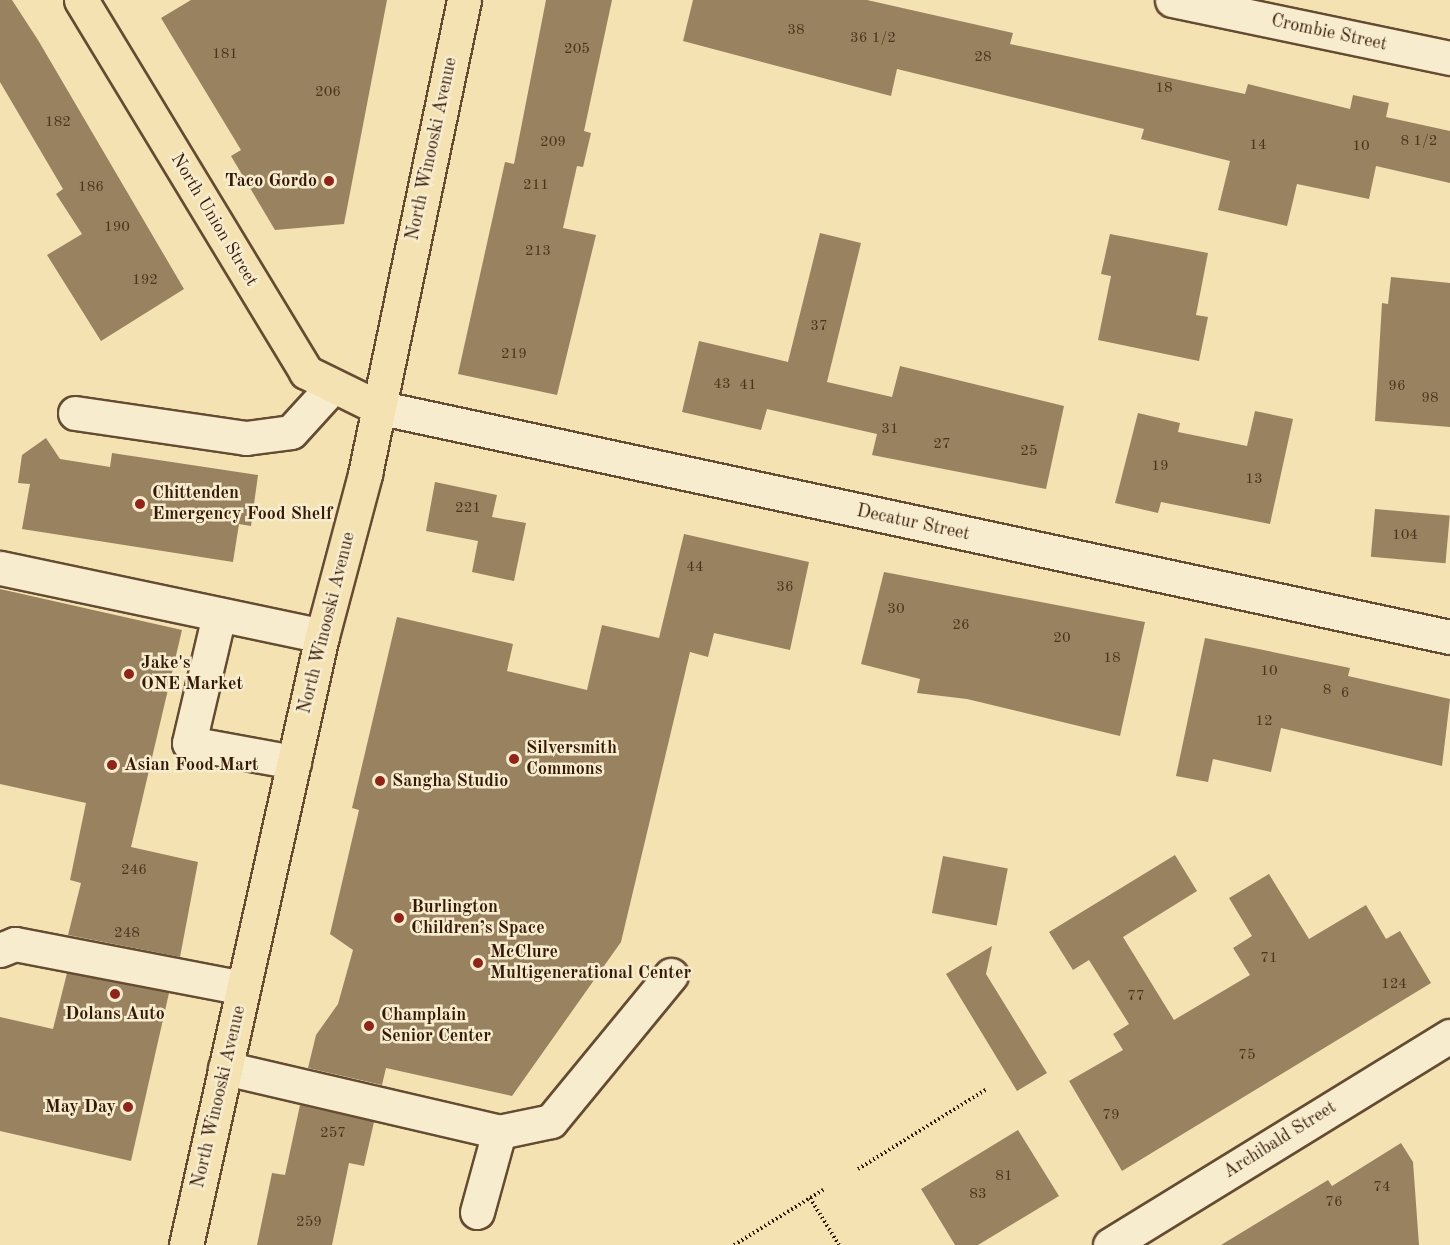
<!DOCTYPE html>
<meta charset="utf-8">
<style>
body{margin:0}
#map{position:relative;width:1450px;height:1245px;overflow:hidden;background:#f4e2b3;font-family:"Old Standard TT",serif}
div>[style]{position:absolute}
.building>*{inset:0;background:#988260;transform-origin:0 0}
.path>*{height:4px;margin-top:-2px;transform-origin:0;background:repeating-linear-gradient(90deg,#341907 0 1.5px,transparent 0 4.5px)}
.roads{filter:drop-shadow(2px 0 #644b32) drop-shadow(-2px 0 #644b32) drop-shadow(0 2px #644b32) drop-shadow(0 -2px #644b32)}
.minor>*{height:33px;margin:-16.5px;padding:0 16.5px;transform-origin:16.5px;border-radius:16.5px;background:#f8ecce}
.major>*{height:33px;margin:-16.5px;padding:0 16.5px;transform-origin:16.5px;border-radius:16.5px;background:#f4e2b3}
.dots>*{width:16px;height:16px;translate:-50% -50%;box-sizing:border-box;border:3px solid #f8ecce;border-radius:50%}
span{translate:-50% -50%;white-space:nowrap;text-align:center;line-height:1.15;-webkit-text-stroke:5px #f8ecce;paint-order:stroke}
.number-label{font-size:15px;color:#4d331d}
.number-label span{-webkit-text-stroke-width:0}
.street-label{font-size:18px;color:#341907}
.poi-label{font-size:18px;color:#341907;font-weight:700}
.right{translate:-100% -50%;text-align:right}
.left{translate:0 -50%;text-align:left}
</style>
<div id="map">
<div class="building">
<i style="clip-path:polygon(0 0,12px 0,38px 40px,184px 289px,101px 341px,47px 255px,82px 234px,56px 194px,63px 189px,0 82px)"></i>
<i style="clip-path:polygon(191px 0,387px 0,344px 224px,275px 230px,231px 156px,241px 150px,161px 18px)"></i>
<i style="clip-path:polygon(546px 0,612px 0,584px 131px,591px 133px,583px 167px,577px 166px,563px 228px,596px 235px,557px 395px,458px 374px,505px 162px,514px 164px)"></i>
<i style="clip-path:polygon(693px 0,867px 0,1013px 33px,1010px 44px,1245px 94px,1248px 84px,1350px 109px,1353px 95px,1389px 103px,1386px 117px,1450px 131px,1450px 183px,1376px 166px,1369px 199px,1297px 184px,1287px 226px,1218px 210px,1230px 161px,1141px 139px,1144px 129px,897px 69px,891px 96px,683px 41px)"></i>
<i style="clip-path:polygon(820px 233px,861px 243px,827px 382px,892px 397px,900px 366px,1064px 406px,1046px 489px,872px 455px,877px 434px,767px 409px,761px 430px,682px 412px,699px 341px,788px 362px)"></i>
<i style="clip-path:polygon(1110px 234px,1208px 253px,1196px 315px,1208px 317px,1199px 361px,1098px 340px,1111px 276px,1101px 274px)"></i>
<i style="clip-path:polygon(1391px 277px,1450px 283px,1450px 427px,1375px 421px,1382px 303px,1388px 304px)"></i>
<i style="clip-path:polygon(1255px 411px,1293px 419px,1270px 524px,1161px 502px,1158px 513px,1115px 503px,1138px 413px,1180px 423px,1178px 432px,1247px 446px)"></i>
<i style="clip-path:polygon(46px 438px,60px 459px,110px 467px,112px 453px,258px 475px,251px 526px,239px 524px,233px 562px,22px 529px,30px 484px,18px 483px,22px 455px)"></i>
<i style="clip-path:polygon(435px 482px,497px 495px,492px 517px,526px 523px,514px 581px,472px 572px,478px 541px,426px 531px)"></i>
<i style="left:1375px;top:509px;width:75px;height:48px;rotate:5deg"></i>
<i style="clip-path:polygon(684px 534px,809px 562px,790px 650px,714px 633px,708px 657px,690px 652px,621px 942px,512px 1096px,386px 1068px,382px 1085px,308px 1068px,316px 1035px,338px 1004px,353px 950px,330px 934px,359px 810px,352px 808px,397px 617px,513px 644px,507px 671px,587px 690px,602px 625px,659px 638px)"></i>
<i style="clip-path:polygon(884px 572px,1145px 622px,1120px 736px,967px 699px,917px 693px,920px 679px,861px 664px)"></i>
<i style="clip-path:polygon(0 589px,182px 630px,131px 847px,198px 862px,180px 957px,68px 935px,81px 883px,70px 880px,86px 803px,0 784px)"></i>
<i style="clip-path:polygon(1205px 638px,1350px 668px,1348px 676px,1450px 699px,1442px 766px,1281px 728px,1271px 772px,1213px 759px,1208px 782px,1176px 776px)"></i>
<i style="clip-path:polygon(1175px 855px,1197px 891px,1123px 937px,1174px 1020px,1250px 975px,1233px 948px,1252px 936px,1229px 898px,1269px 874px,1309px 939px,1366px 905px,1386px 939px,1400px 931px,1431px 983px,1122px 1171px,1069px 1081px,1123px 1050px,1113px 1034px,1129px 1024px,1089px 960px,1073px 970px,1049px 932px)"></i>
<i style="left:943px;top:856px;width:66px;height:58px;rotate:11deg"></i>
<i style="clip-path:polygon(992px 946px,986px 974px,1047px 1073px,1017px 1091px,946px 974px)"></i>
<i style="clip-path:polygon(67px 973px,169px 993px,131px 1161px,0 1131px,0 1017px,53px 1029px)"></i>
<i style="clip-path:polygon(300px 1105px,374px 1122px,364px 1166px,349px 1163px,332px 1245px,257px 1245px,272px 1173px,285px 1175px)"></i>
<i style="clip-path:polygon(1018px 1130px,1059px 1196px,978px 1245px,955px 1245px,921px 1189px)"></i>
<i style="clip-path:polygon(1401px 1143px,1413px 1162px,1419px 1245px,1221px 1245px,1328px 1180px,1332px 1186px)"></i>
</div>
<div class="path">
<i style="left:858px;top:1169px;width:152px;rotate:-31.8deg"></i>
<i style="left:810px;top:1198px;width:55px;rotate:58.3deg"></i>
<i style="left:734px;top:1245px;width:105px;rotate:-31.7deg"></i>
</div>
<div class="roads">
<div class="minor">
<i style="left:1172px;top:0;width:284px;rotate:11.8deg"></i>
<i style="left:377px;top:407px;width:1097px;rotate:12.1deg"></i>
<i style="left:75px;top:413px;width:173px;rotate:8.3deg"></i>
<i style="left:246px;top:438px;width:45px;rotate:-7.6deg"></i>
<i style="left:291px;top:432px;width:62px;rotate:-47.6deg"></i>
<i style="left:0;top:568px;width:329px;rotate:11.9deg"></i>
<i style="left:219px;top:615px;width:131px;rotate:103.2deg"></i>
<i style="left:189px;top:743px;width:107px;rotate:10.3deg"></i>
<i style="left:0;top:950px;width:16px;rotate:-22deg"></i>
<i style="left:15px;top:944px;width:232px;rotate:10.9deg"></i>
<i style="left:225px;top:1068px;width:281px;rotate:13.1deg"></i>
<i style="left:499px;top:1132px;width:83px;rotate:105.4deg"></i>
<i style="left:499px;top:1132px;width:53px;rotate:-11.9deg"></i>
<i style="left:551px;top:1121px;width:189px;rotate:-50.6deg"></i>
<i style="left:1110px;top:1245px;width:399px;rotate:-31.6deg"></i>
</div>
<div class="major">
<i style="left:81px;top:0;width:435px;rotate:58.8deg"></i>
<i style="left:306px;top:372px;width:79px;rotate:26.2deg"></i>
<i style="left:186px;top:1245px;width:624px;rotate:-77.41deg"></i>
<i style="left:322px;top:636px;width:168px;rotate:-75.1deg"></i>
<i style="left:365px;top:474px;width:484px;rotate:-78.2deg"></i>
</div>
</div>
<div class="dots">
<i style="left:329px;top:181px;background:#8f2418"></i>
<i style="left:140px;top:504px;background:#8f2418"></i>
<i style="left:129px;top:674px;background:#8f2418"></i>
<i style="left:514px;top:759px;background:#8f2418"></i>
<i style="left:112px;top:765px;background:#8f2418"></i>
<i style="left:380px;top:781px;background:#8f2418"></i>
<i style="left:399px;top:918px;background:#8f2418"></i>
<i style="left:478px;top:963px;background:#8f2418"></i>
<i style="left:115px;top:994px;background:#8f2418"></i>
<i style="left:369px;top:1026px;background:#8f2418"></i>
<i style="left:128px;top:1107px;background:#8f2418"></i>
</div>
<div class="number-label">
<span style="left:796px;top:31px">38</span>
<span style="left:873px;top:39px">36 1/2</span>
<span style="left:577px;top:50px">205</span>
<span style="left:225px;top:55px">181</span>
<span style="left:983px;top:58px">28</span>
<span style="left:1164px;top:89px">18</span>
<span style="left:328px;top:93px">206</span>
<span style="left:58px;top:123px">182</span>
<span style="left:1419px;top:142px">8 1/2</span>
<span style="left:553px;top:143px">209</span>
<span style="left:1258px;top:146px">14</span>
<span style="left:1361px;top:147px">10</span>
<span style="left:536px;top:186px">211</span>
<span style="left:91px;top:188px">186</span>
<span style="left:117px;top:228px">190</span>
<span style="left:538px;top:252px">213</span>
<span style="left:145px;top:281px">192</span>
<span style="left:819px;top:327px">37</span>
<span style="left:514px;top:355px">219</span>
<span style="left:722px;top:385px">43</span>
<span style="left:748px;top:386px">41</span>
<span style="left:1397px;top:387px">96</span>
<span style="left:1430px;top:399px">98</span>
<span style="left:890px;top:430px">31</span>
<span style="left:942px;top:445px">27</span>
<span style="left:1029px;top:452px">25</span>
<span style="left:1160px;top:467px">19</span>
<span style="left:1254px;top:480px">13</span>
<span style="left:468px;top:509px">221</span>
<span style="left:1405px;top:536px">104</span>
<span style="left:695px;top:568px">44</span>
<span style="left:785px;top:588px">36</span>
<span style="left:896px;top:610px">30</span>
<span style="left:961px;top:626px">26</span>
<span style="left:1062px;top:639px">20</span>
<span style="left:1112px;top:659px">18</span>
<span style="left:1269px;top:672px">10</span>
<span style="left:1327px;top:691px">8</span>
<span style="left:1345px;top:694px">6</span>
<span style="left:1264px;top:722px">12</span>
<span style="left:134px;top:871px">246</span>
<span style="left:127px;top:934px">248</span>
<span style="left:1269px;top:959px">71</span>
<span style="left:1394px;top:985px">124</span>
<span style="left:1136px;top:997px">77</span>
<span style="left:1247px;top:1056px">75</span>
<span style="left:1111px;top:1116px">79</span>
<span style="left:333px;top:1134px">257</span>
<span style="left:1004px;top:1177px">81</span>
<span style="left:1382px;top:1188px">74</span>
<span style="left:978px;top:1195px">83</span>
<span style="left:1334px;top:1203px">76</span>
<span style="left:309px;top:1223px">259</span>
</div>
<div class="street-label">
<span style="left:1329px;top:33px;rotate:12deg">Crombie Street</span>
<span style="left:432px;top:149px;rotate:-78deg">North Winooski Avenue</span>
<span style="left:214px;top:220px;rotate:59deg">North Union Street</span>
<span style="left:913px;top:523px;rotate:12deg">Decatur Street</span>
<span style="left:327px;top:623px;rotate:-76deg">North Winooski Avenue</span>
<span style="left:219px;top:1097px;rotate:-77deg">North Winooski Avenue</span>
<span style="left:1280px;top:1140px;rotate:-32deg">Archibald Street</span>
</div>
<div class="poi-label">
<span class="right" style="left:317px;top:181px">Taco Gordo</span>
<span class="left" style="left:152px;top:504px">Chittenden<br>Emergency Food Shelf</span>
<span class="left" style="left:141px;top:674px">Jake's<br>ONE Market</span>
<span class="left" style="left:526px;top:759px">Silversmith<br>Commons</span>
<span class="left" style="left:124px;top:765px">Asian Food Mart</span>
<span class="left" style="left:392px;top:781px">Sangha Studio</span>
<span class="left" style="left:411px;top:918px">Burlington<br>Children’s Space</span>
<span class="left" style="left:490px;top:963px">McClure<br>Multigenerational Center</span>
<span style="left:115px;top:1014px">Dolans Auto</span>
<span class="left" style="left:381px;top:1026px">Champlain<br>Senior Center</span>
<span class="right" style="left:116px;top:1107px">May Day</span>
</div>
</div>
